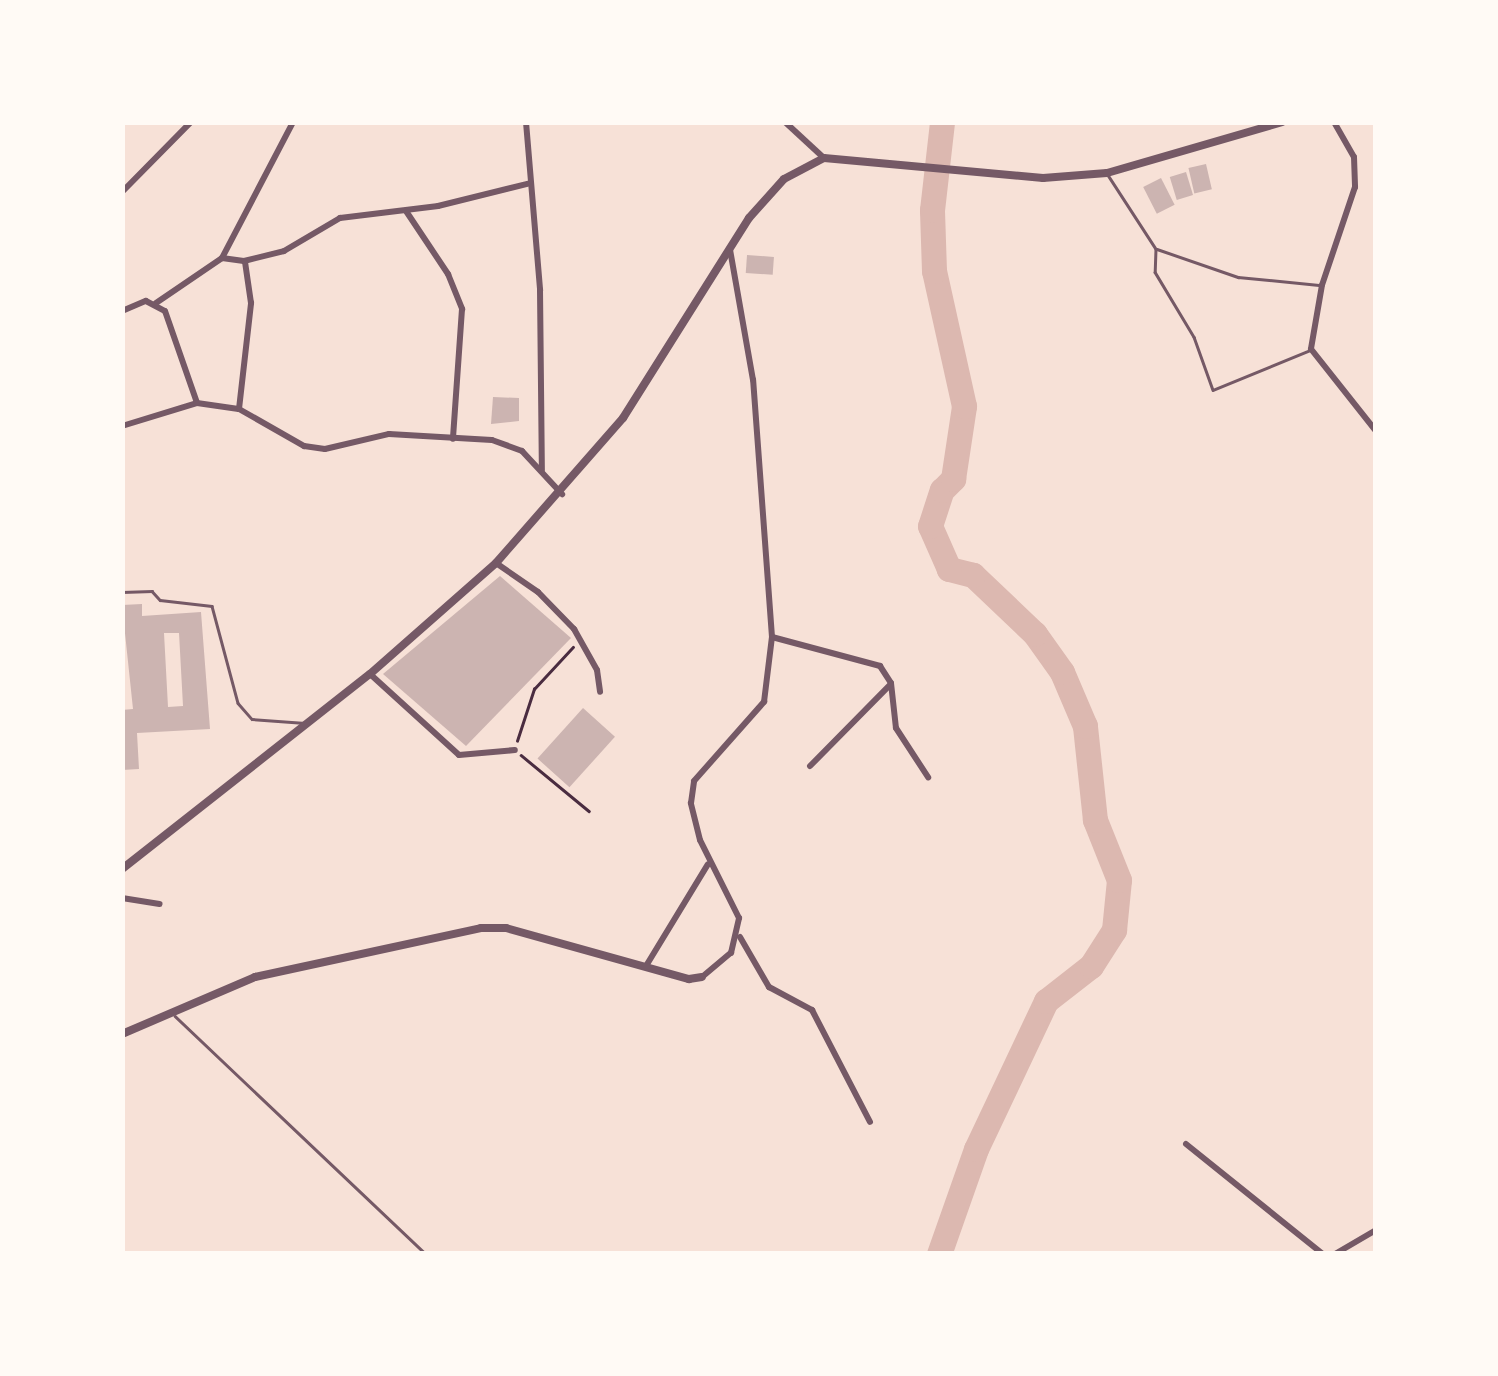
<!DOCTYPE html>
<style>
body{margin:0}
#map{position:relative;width:1498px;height:1376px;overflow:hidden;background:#f7e1d7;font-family:Mulish,sans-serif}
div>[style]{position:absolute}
.river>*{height:25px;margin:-12.5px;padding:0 12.5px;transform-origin:12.5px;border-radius:12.5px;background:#dcb8b0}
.building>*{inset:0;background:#ccb4b1;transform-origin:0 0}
.path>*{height:2.5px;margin:-1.25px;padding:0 1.25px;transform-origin:1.25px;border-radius:1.25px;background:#4a2c40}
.service>*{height:2.5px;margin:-1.25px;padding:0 1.25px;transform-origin:1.25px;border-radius:1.25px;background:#755966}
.minor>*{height:6px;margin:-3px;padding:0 3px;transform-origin:3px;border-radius:3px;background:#755966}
.tertiary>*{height:8px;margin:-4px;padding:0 4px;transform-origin:4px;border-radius:4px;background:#755966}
span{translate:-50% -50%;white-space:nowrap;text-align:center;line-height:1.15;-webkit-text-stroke:8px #fffaf5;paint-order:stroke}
.frame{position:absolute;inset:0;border:125px solid #fffaf5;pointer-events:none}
</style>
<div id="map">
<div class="river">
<i style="left:939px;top:1254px;width:111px;rotate:-70.6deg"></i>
<i style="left:976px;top:1149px;width:164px;rotate:-64.7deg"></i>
<i style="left:1046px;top:1001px;width:57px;rotate:-37.9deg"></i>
<i style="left:1091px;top:966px;width:43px;rotate:-57.4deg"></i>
<i style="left:1114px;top:930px;width:50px;rotate:-84.3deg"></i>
<i style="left:1119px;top:880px;width:65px;rotate:-111.8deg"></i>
<i style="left:1095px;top:820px;width:95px;rotate:-96.1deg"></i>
<i style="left:1085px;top:726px;width:59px;rotate:-113.1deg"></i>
<i style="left:1062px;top:672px;width:47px;rotate:-125.4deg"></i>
<i style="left:1035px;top:634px;width:86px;rotate:-136.4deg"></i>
<i style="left:973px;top:575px;width:25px;rotate:-166deg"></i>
<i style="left:949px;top:569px;width:47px;rotate:-113.8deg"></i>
<i style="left:930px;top:526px;width:38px;rotate:-72deg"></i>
<i style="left:942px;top:490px;width:16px;rotate:-45deg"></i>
<i style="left:953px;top:479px;width:74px;rotate:-81.4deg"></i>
<i style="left:964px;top:406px;width:138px;rotate:-102.5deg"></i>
<i style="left:934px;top:271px;width:61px;rotate:-91.9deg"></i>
<i style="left:932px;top:210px;width:89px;rotate:-83.5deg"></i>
</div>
<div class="building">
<i style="left:1206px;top:164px;width:26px;height:18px;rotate:77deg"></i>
<i style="left:1186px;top:172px;width:24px;height:17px;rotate:73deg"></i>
<i style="left:1161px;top:178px;width:30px;height:20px;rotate:63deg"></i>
<i style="left:747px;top:255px;width:27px;height:18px;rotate:4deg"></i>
<i style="clip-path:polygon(493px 397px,519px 398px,519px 421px,491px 424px)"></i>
<i style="clip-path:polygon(500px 576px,571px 638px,466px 746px,383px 674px)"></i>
<i style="clip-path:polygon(evenodd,142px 604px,142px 616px,201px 612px,210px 729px,137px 733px,139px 769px,122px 770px,122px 710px,133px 709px,122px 605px,142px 604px,164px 633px,179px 633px,183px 706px,168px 707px,164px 633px)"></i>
<i style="left:583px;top:708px;width:43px;height:68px;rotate:42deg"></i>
</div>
<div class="path">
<i style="left:517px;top:741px;width:55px;rotate:-71.9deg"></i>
<i style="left:534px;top:689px;width:57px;rotate:-47.1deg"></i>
<i style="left:521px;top:755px;width:88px;rotate:39.5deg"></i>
</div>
<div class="service">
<i style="left:1108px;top:175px;width:88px;rotate:57deg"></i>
<i style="left:1156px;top:249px;width:23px;rotate:92deg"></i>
<i style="left:1155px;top:272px;width:76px;rotate:59deg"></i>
<i style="left:1194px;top:337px;width:56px;rotate:70.3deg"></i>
<i style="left:1213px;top:390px;width:105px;rotate:-22.4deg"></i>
<i style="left:1157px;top:249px;width:86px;rotate:19.1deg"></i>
<i style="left:1238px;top:277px;width:81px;rotate:5.6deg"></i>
<i style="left:122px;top:592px;width:30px;rotate:-2deg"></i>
<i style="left:152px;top:591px;width:12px;rotate:48deg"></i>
<i style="left:160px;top:600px;width:52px;rotate:6.6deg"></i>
<i style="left:212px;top:606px;width:100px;rotate:75deg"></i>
<i style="left:238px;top:703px;width:21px;rotate:49deg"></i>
<i style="left:252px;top:719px;width:53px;rotate:4.3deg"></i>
<i style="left:175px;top:1016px;width:346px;rotate:43.5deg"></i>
</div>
<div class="minor">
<i style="left:526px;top:122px;width:169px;rotate:85.2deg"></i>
<i style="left:540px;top:290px;width:180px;rotate:89.4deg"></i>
<i style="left:785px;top:122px;width:53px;rotate:42.7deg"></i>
<i style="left:1334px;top:122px;width:40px;rotate:60.3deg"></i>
<i style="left:1354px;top:157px;width:30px;rotate:88deg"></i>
<i style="left:1355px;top:187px;width:103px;rotate:108.6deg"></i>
<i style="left:1322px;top:285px;width:65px;rotate:99.8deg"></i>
<i style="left:1311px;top:349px;width:105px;rotate:51.6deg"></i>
<i style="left:122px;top:192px;width:98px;rotate:-45.4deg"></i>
<i style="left:406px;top:211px;width:76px;rotate:56.3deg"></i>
<i style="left:448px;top:274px;width:38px;rotate:68deg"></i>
<i style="left:462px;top:309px;width:130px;rotate:94deg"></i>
<i style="left:222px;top:258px;width:153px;rotate:-62.4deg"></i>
<i style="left:156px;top:303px;width:80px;rotate:-34.3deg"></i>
<i style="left:222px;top:258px;width:22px;rotate:8deg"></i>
<i style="left:244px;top:261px;width:41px;rotate:-14deg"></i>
<i style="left:284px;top:251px;width:65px;rotate:-30.5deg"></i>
<i style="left:340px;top:218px;width:99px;rotate:-7deg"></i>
<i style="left:438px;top:206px;width:92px;rotate:-13.9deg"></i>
<i style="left:122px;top:311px;width:26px;rotate:-23deg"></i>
<i style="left:146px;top:301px;width:21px;rotate:28deg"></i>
<i style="left:165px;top:311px;width:97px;rotate:70.8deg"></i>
<i style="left:197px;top:403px;width:42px;rotate:8.1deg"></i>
<i style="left:239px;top:409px;width:75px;rotate:29.6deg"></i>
<i style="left:304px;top:446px;width:21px;rotate:8deg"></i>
<i style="left:325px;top:449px;width:66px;rotate:-13.2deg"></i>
<i style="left:389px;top:434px;width:103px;rotate:3.3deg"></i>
<i style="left:492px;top:440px;width:32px;rotate:20deg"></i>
<i style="left:522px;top:451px;width:59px;rotate:47.1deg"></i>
<i style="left:239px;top:409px;width:107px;rotate:-83.5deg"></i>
<i style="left:251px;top:303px;width:41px;rotate:-98.3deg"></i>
<i style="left:122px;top:426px;width:78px;rotate:-17deg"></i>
<i style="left:496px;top:563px;width:51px;rotate:34.6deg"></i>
<i style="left:538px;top:592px;width:52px;rotate:45.8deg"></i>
<i style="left:574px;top:629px;width:47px;rotate:60.7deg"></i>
<i style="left:597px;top:670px;width:22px;rotate:82deg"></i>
<i style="left:772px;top:637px;width:112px;rotate:15deg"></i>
<i style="left:880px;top:666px;width:20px;rotate:57deg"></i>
<i style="left:891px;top:683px;width:45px;rotate:83.7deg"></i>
<i style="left:896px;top:728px;width:59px;rotate:56.9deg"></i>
<i style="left:370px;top:674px;width:120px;rotate:42.3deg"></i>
<i style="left:459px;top:755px;width:56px;rotate:-5.1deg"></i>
<i style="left:810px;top:766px;width:115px;rotate:-45.4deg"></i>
<i style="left:122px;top:898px;width:38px;rotate:9deg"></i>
<i style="left:740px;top:937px;width:58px;rotate:59.9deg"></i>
<i style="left:769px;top:987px;width:49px;rotate:28.1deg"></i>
<i style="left:812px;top:1010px;width:126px;rotate:62.6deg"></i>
<i style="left:646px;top:966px;width:119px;rotate:-58.7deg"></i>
<i style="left:702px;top:977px;width:38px;rotate:-40deg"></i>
<i style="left:731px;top:953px;width:36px;rotate:-77deg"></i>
<i style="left:739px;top:918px;width:87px;rotate:-116.6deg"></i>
<i style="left:700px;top:840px;width:38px;rotate:-104deg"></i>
<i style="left:691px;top:803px;width:22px;rotate:-82deg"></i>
<i style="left:694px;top:781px;width:106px;rotate:-48.5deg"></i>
<i style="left:764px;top:702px;width:65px;rotate:-83deg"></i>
<i style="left:772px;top:637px;width:258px;rotate:-94.2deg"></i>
<i style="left:753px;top:380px;width:132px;rotate:-100deg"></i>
<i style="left:1186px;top:1144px;width:176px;rotate:38.8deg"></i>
<i style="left:1335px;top:1254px;width:48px;rotate:-30.3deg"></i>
</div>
<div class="tertiary">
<i style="left:122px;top:869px;width:315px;rotate:-38.2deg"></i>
<i style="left:370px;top:674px;width:168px;rotate:-41.4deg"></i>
<i style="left:496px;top:563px;width:193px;rotate:-48.8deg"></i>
<i style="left:623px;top:418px;width:236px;rotate:-57.8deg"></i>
<i style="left:749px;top:218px;width:52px;rotate:-48.1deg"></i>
<i style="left:784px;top:179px;width:45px;rotate:-27.7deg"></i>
<i style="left:824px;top:158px;width:220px;rotate:5.2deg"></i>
<i style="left:1043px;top:178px;width:64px;rotate:-4.5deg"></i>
<i style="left:1107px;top:173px;width:182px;rotate:-16.2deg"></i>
<i style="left:122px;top:1034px;width:145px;rotate:-23.2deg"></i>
<i style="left:255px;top:977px;width:231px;rotate:-12.2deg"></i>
<i style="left:481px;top:928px;width:25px"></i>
<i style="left:506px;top:928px;width:190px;rotate:15.6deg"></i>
<i style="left:689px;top:979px;width:13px;rotate:-9deg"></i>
</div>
<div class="frame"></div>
</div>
